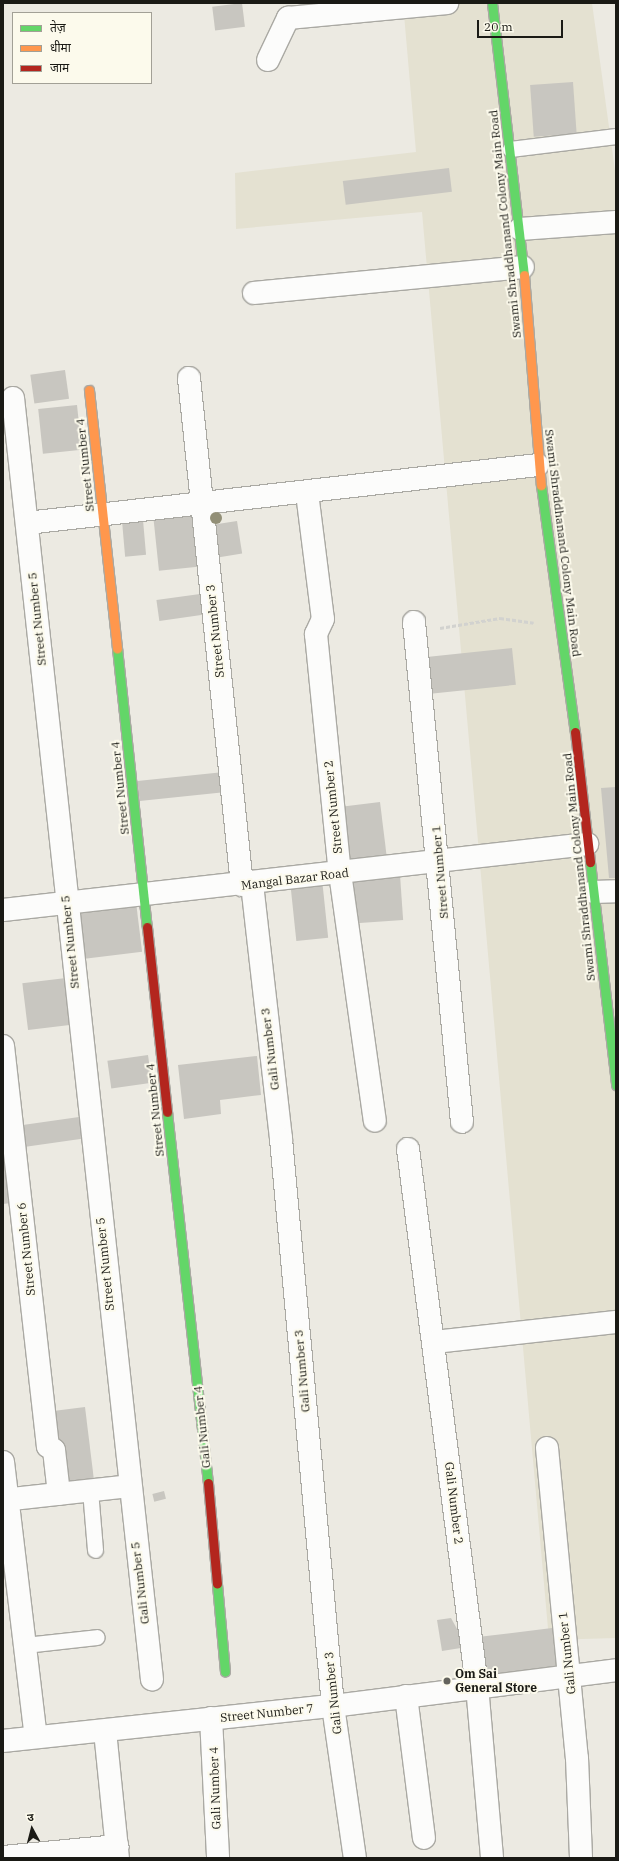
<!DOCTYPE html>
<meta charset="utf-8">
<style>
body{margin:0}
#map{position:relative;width:619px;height:1861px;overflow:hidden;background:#eceae2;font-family:"IBM Plex Serif","Noto Sans Devanagari",serif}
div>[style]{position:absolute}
.built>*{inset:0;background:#e4e1d1}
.building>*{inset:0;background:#c8c6c0;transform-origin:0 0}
.path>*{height:2.5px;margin-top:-1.25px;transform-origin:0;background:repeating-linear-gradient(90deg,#d2d2cf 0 4px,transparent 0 6px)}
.roads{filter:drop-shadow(1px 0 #aaa9a3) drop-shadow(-1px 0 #aaa9a3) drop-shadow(0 1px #aaa9a3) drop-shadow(0 -1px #aaa9a3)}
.lane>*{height:15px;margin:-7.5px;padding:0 7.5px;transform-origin:7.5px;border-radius:7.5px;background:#fcfcfb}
.street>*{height:22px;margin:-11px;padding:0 11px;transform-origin:11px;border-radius:11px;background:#fcfcfb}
.fast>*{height:9px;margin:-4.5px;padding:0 4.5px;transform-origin:4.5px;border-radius:4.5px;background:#63d668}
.slow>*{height:9px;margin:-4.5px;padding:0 4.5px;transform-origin:4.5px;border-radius:4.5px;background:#ff974d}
.jam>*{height:9px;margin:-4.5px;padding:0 4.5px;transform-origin:4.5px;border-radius:4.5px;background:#b3261e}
.trees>*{width:12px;height:12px;margin:-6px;border-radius:50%;background:#928f77}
.dots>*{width:11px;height:11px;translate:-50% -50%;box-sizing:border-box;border:2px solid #fcfaec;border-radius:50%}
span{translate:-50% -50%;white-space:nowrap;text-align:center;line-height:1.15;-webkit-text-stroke:4px #fcfaec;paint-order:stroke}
.street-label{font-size:12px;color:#1a1a15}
.poi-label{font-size:12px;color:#1a1a15;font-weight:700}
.left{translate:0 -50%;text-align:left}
.frame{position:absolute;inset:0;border:4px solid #1a1a15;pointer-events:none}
.legend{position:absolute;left:12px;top:12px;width:140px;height:72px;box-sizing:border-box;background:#fcfaec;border:1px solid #a2a096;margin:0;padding:5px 7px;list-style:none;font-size:12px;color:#1a1a15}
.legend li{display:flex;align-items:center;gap:8px;height:20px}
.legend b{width:20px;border:1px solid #a2a096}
.north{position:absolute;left:12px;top:1809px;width:40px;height:40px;-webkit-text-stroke:3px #fcfaec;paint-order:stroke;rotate:353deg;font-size:11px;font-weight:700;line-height:16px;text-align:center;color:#1a1a15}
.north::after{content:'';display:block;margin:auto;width:14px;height:18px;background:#1a1a15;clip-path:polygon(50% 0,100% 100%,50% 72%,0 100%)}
.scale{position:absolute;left:477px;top:20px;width:86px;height:18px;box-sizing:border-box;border:2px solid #1a1a15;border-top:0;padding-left:5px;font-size:12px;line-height:14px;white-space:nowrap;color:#1a1a15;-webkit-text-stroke:3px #fcfaec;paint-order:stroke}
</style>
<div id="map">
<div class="built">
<i style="clip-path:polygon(403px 3px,592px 3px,616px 178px,616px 1638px,549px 1640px,422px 212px,236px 229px,235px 173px,416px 152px)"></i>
</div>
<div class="building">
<i style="left:242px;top:3px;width:24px;height:30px;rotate:83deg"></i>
<i style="left:573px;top:82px;width:52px;height:43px;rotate:86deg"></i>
<i style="left:449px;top:168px;width:24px;height:107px;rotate:83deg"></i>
<i style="left:65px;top:370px;width:29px;height:35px;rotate:82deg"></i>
<i style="left:77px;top:405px;width:45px;height:39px;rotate:84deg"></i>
<i style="left:192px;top:512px;width:55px;height:39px;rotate:84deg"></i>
<i style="left:143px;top:520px;width:35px;height:21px;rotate:85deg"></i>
<i style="left:237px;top:521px;width:33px;height:31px;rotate:81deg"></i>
<i style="left:200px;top:594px;width:21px;height:44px;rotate:82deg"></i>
<i style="left:512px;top:648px;width:37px;height:93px;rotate:84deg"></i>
<i style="left:224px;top:772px;width:20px;height:87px;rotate:84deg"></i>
<i style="clip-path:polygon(616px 787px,616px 878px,609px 878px,601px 788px)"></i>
<i style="left:380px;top:802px;width:54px;height:39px;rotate:83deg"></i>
<i style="left:400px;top:875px;width:45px;height:51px;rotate:86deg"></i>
<i style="left:322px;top:879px;width:59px;height:32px;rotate:84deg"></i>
<i style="left:136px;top:902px;width:50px;height:68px;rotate:83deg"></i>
<i style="left:66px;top:978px;width:47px;height:44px;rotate:83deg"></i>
<i style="left:148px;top:1055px;width:28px;height:41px;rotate:82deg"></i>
<i style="clip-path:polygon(257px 1056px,261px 1095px,220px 1100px,221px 1114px,184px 1119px,178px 1065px)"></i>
<i style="left:86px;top:1116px;width:22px;height:71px;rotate:82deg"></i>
<i style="clip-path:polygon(7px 1164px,11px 1203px,3px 1204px,3px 1165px)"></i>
<i style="left:85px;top:1407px;width:79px;height:30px;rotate:83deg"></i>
<i style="left:164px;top:1491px;width:8px;height:12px;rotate:76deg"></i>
<i style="clip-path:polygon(451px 1618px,467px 1647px,442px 1651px,437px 1620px)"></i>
<i style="left:560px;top:1627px;width:40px;height:87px;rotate:83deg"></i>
</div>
<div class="path">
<i style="left:440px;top:628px;width:61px;rotate:-9.5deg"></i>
<i style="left:500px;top:618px;width:34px;rotate:8deg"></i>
</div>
<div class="roads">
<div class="lane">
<i style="left:510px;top:149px;width:107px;rotate:-7deg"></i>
<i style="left:90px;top:1490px;width:60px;rotate:85.2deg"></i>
<i style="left:25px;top:1645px;width:72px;rotate:-6.3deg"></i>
</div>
<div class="street">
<i style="left:268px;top:60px;width:47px;rotate:-64.5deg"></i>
<i style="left:288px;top:18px;width:160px;rotate:-5.4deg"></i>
<i style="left:520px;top:229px;width:96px;rotate:-4.2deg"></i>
<i style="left:254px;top:293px;width:270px;rotate:-5.5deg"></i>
<i style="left:189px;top:378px;width:510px;rotate:84.03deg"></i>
<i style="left:13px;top:398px;width:1289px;rotate:83.81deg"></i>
<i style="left:307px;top:493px;width:127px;rotate:82.8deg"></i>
<i style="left:323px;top:619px;width:17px;rotate:115deg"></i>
<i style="left:316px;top:634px;width:240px;rotate:84.3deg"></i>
<i style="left:340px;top:873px;width:250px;rotate:82deg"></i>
<i style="left:27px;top:523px;width:514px;rotate:-6.48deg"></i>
<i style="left:414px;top:622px;width:502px;rotate:84.52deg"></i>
<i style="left:252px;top:884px;width:257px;rotate:83.5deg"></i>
<i style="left:281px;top:1139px;width:569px;rotate:84.76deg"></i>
<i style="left:333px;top:1706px;width:154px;rotate:81.8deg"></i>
<i style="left:593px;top:892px;width:23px;rotate:-2deg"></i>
<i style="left:3px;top:910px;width:588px;rotate:-6.45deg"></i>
<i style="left:3px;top:1046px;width:403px;rotate:83.6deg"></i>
<i style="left:48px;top:1446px;width:7px;rotate:34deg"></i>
<i style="left:54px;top:1450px;width:44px;rotate:83.5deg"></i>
<i style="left:408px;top:1149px;width:541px;rotate:82.68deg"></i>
<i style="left:477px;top:1686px;width:173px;rotate:85deg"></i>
<i style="left:434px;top:1342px;width:183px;rotate:-6.3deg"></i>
<i style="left:547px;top:1448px;width:311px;rotate:84.5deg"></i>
<i style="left:577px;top:1758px;width:100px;rotate:87.7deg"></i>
<i style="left:3px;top:1462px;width:277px;rotate:83.2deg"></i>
<i style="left:3px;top:1500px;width:127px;rotate:-6.3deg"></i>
<i style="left:406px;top:1696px;width:143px;rotate:82.8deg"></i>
<i style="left:211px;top:1718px;width:140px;rotate:87.1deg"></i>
<i style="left:105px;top:1731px;width:128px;rotate:84.2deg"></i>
<i style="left:3px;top:1741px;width:332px;rotate:-6.1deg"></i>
<i style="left:333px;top:1706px;width:285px;rotate:-7.2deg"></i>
<i style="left:3px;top:1857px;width:115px;rotate:-5.5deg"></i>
</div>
<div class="fast">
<i style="left:492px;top:3px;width:274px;rotate:83.3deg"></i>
<i style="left:541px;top:485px;width:249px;rotate:82.2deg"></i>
<i style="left:117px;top:648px;width:281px;rotate:83.9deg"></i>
<i style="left:590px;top:862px;width:225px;rotate:83.3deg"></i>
<i style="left:167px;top:1112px;width:373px;rotate:83.7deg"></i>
<i style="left:217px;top:1584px;width:88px;rotate:84.8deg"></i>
</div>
<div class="slow">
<i style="left:524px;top:275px;width:211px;rotate:85.4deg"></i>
<i style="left:89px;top:390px;width:260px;rotate:83.8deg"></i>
</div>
<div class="jam">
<i style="left:575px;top:732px;width:131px;rotate:83.4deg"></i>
<i style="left:147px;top:927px;width:186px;rotate:83.8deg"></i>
<i style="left:208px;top:1483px;width:101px;rotate:84.9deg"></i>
</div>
</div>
<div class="trees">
<i style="left:216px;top:518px"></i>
</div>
<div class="dots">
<i style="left:447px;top:1681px;background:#64635d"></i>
</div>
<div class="street-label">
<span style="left:505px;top:224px;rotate:-96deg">Swami Shraddhanand Colony Main Road</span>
<span style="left:85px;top:465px;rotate:-96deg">Street Number 4</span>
<span style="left:563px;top:543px;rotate:83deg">Swami Shraddhanand Colony Main Road</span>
<span style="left:37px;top:619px;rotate:-96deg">Street Number 5</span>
<span style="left:215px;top:631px;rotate:-96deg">Street Number 3</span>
<span style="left:120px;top:788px;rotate:-96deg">Street Number 4</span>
<span style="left:333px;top:807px;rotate:-96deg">Street Number 2</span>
<span style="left:579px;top:867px;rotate:-96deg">Swami Shraddhanand Colony Main Road</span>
<span style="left:440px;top:872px;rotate:-95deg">Street Number 1</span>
<span style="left:295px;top:879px;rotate:-7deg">Mangal Bazar Road</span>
<span style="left:70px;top:942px;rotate:-96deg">Street Number 5</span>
<span style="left:270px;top:1049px;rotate:-97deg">Gali Number 3</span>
<span style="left:155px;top:1110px;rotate:-96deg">Street Number 4</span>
<span style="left:26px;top:1249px;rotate:-96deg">Street Number 6</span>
<span style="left:105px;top:1264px;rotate:-96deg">Street Number 5</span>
<span style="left:302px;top:1371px;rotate:-95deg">Gali Number 3</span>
<span style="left:202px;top:1427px;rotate:-96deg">Gali Number 4</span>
<span style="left:454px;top:1503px;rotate:83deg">Gali Number 2</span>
<span style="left:140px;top:1583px;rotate:-97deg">Gali Number 5</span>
<span style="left:567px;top:1653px;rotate:-96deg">Gali Number 1</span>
<span style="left:333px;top:1693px;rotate:-96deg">Gali Number 3</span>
<span style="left:267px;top:1713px;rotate:-6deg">Street Number 7</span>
<span style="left:215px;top:1788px;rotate:-92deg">Gali Number 4</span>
</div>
<div class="poi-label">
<span class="left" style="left:455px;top:1681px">Om Sai<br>General Store</span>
</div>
<div class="frame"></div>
<ul class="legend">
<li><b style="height:5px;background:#63d668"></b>तेज़</li>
<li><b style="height:5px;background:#ff974d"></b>धीमा</li>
<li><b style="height:5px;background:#b3261e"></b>जाम</li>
</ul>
<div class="north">उ</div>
<div class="scale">20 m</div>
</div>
